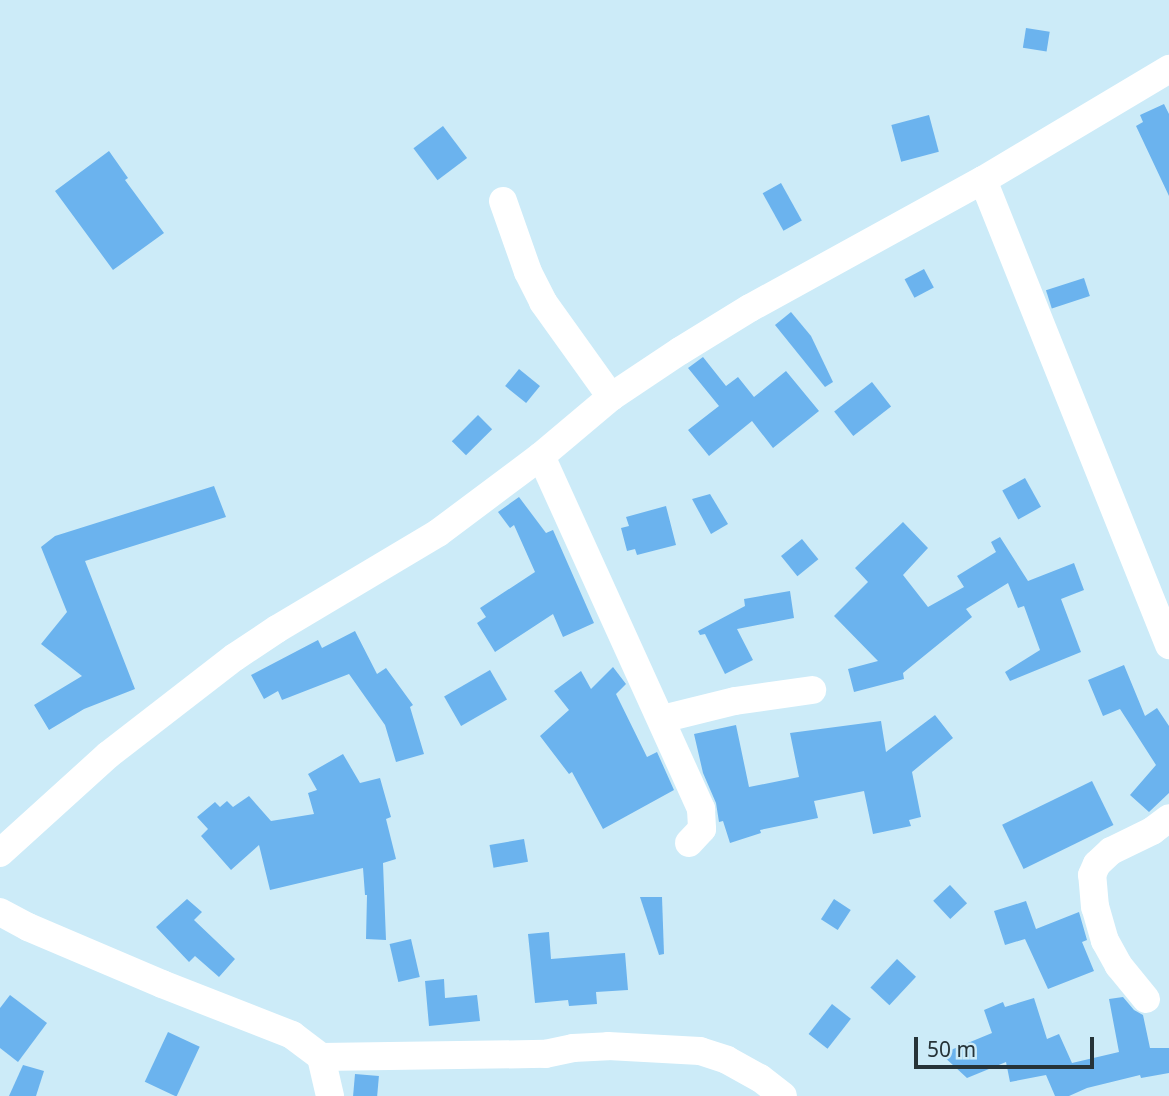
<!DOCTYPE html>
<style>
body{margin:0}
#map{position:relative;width:1169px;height:1096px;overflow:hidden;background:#ccebf8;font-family:"Noto Sans",sans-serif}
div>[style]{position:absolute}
.building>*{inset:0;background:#6bb3ee;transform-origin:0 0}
.minor>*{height:28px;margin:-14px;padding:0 14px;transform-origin:14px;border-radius:14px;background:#fff}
span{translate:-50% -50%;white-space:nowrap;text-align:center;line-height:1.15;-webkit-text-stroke:5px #ccebf8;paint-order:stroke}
.scale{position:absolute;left:914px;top:1037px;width:180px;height:32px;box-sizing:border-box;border:4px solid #263338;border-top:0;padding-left:9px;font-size:21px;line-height:24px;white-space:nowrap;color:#263338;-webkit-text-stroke:5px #ccebf8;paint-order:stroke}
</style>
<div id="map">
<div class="building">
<i style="left:1026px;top:28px;width:24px;height:20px;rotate:9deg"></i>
<i style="clip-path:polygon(1164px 104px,1169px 114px,1169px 196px,1136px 126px,1143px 122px,1140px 115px)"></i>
<i style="left:929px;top:115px;width:38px;height:39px;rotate:75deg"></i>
<i style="left:443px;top:126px;width:40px;height:37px;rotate:53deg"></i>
<i style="clip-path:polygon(109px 151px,128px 178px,125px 180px,164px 233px,113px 270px,55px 191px)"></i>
<i style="left:781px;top:183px;width:43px;height:21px;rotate:61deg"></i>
<i style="left:924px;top:269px;width:21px;height:22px;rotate:62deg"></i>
<i style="left:1084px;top:278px;width:19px;height:40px;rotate:72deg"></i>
<i style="clip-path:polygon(791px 312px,811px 336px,833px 382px,825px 387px,775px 325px)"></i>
<i style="clip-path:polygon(703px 357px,726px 386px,738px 377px,754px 397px,786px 371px,819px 411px,773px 448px,752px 421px,709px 456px,688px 430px,719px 406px,688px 368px)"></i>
<i style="left:519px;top:369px;width:27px;height:22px;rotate:39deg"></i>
<i style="left:872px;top:382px;width:31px;height:48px;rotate:52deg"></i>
<i style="left:478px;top:415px;width:20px;height:37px;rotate:45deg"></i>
<i style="left:1025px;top:478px;width:33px;height:26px;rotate:61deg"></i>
<i style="clip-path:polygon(214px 486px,226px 517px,85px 561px,135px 689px,84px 709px,49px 730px,34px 705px,82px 676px,41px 644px,67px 612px,41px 547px,55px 536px)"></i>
<i style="clip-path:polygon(710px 494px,728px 524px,711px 534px,692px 499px)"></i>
<i style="clip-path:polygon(519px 497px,546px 533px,553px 530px,594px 623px,563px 637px,553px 614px,495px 652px,477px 623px,486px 617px,480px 608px,535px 572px,514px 525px,510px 528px,498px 512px)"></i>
<i style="clip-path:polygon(666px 506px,676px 545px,637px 555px,635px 549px,627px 551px,621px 528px,629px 526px,626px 517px)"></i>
<i style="clip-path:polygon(903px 522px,928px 548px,903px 575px,928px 607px,964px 587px,957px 576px,996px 552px,991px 542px,1000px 537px,1028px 581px,1074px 563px,1084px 590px,1061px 599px,1081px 652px,1010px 681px,1005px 672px,1040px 650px,1024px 606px,1018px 608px,1008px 583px,966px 609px,972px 617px,903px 673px,904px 679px,854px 692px,848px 669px,878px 661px,834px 616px,868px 582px,855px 568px)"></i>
<i style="left:802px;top:539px;width:26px;height:27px;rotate:51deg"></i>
<i style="clip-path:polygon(790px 591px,794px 618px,737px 629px,753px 660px,725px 674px,705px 634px,700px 635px,698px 631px,745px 606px,744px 599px)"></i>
<i style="clip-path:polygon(355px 631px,377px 674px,386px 668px,413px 705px,410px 707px,424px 754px,396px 762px,385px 725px,349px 674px,282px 700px,278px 691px,264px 699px,251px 675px,318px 640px,322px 648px)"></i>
<i style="clip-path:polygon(1124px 665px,1145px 716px,1157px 708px,1169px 726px,1169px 793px,1149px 812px,1130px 795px,1156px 765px,1120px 709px,1103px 716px,1088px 680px)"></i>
<i style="clip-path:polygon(613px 667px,626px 684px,616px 694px,647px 757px,657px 752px,674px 790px,603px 829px,572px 772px,569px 774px,540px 736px,569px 710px,554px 691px,581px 671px,591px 689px)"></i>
<i style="left:490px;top:670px;width:34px;height:53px;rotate:60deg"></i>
<i style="clip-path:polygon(935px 715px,953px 738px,912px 772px,921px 817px,909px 820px,911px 826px,873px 834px,864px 791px,814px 801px,818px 818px,760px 830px,761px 833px,730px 843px,723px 821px,719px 822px,716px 803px,703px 773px,694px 734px,736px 725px,749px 787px,799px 777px,790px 733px,881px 721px,886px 752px)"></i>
<i style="clip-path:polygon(343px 754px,360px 783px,380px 778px,391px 817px,386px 819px,396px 859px,383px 863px,386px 940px,366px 939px,367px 895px,365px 895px,363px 868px,270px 890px,259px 845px,231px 870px,201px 836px,208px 829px,197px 817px,215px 802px,220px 807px,227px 801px,233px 807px,249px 796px,271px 821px,314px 814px,308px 793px,317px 790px,308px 774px)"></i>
<i style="left:1092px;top:781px;width:49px;height:100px;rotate:64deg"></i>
<i style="left:524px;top:839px;width:23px;height:35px;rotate:80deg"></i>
<i style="left:950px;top:885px;width:25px;height:23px;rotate:47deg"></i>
<i style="clip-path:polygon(640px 897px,662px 897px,664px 954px,659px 955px)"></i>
<i style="clip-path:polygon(187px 899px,202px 912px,194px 920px,235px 959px,219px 977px,195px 956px,189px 962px,156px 927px)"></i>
<i style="left:834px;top:899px;width:20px;height:24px;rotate:33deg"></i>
<i style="clip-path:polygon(1026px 901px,1036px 929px,1079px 912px,1087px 940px,1082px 942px,1094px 971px,1048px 989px,1025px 939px,1005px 945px,994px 911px)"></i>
<i style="clip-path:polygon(549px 932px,551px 959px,625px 953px,628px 990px,596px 992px,597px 1004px,569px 1006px,568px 1000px,535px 1003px,528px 934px)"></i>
<i style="left:411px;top:939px;width:39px;height:22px;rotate:77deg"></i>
<i style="left:897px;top:959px;width:26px;height:39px;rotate:43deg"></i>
<i style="clip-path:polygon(444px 979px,445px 998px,477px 995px,480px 1021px,429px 1026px,425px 981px)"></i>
<i style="clip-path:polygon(10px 995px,47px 1023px,18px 1062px,0 1048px,0 1008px)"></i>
<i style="clip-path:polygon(1123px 997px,1134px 1010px,1143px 1015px,1150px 1048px,1169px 1048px,1169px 1073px,1141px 1078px,1140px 1075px,1087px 1088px,1069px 1096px,1055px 1096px,1046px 1075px,1010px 1082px,1006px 1062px,967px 1078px,941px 1054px,992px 1033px,984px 1010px,1003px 1002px,1005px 1007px,1034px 998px,1047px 1039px,1059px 1034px,1072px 1063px,1119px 1052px,1109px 999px)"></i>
<i style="left:832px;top:1004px;width:24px;height:38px;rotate:38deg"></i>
<i style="left:168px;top:1032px;width:35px;height:55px;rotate:25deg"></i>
<i style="clip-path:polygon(23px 1065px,44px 1071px,36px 1096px,9px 1096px)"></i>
<i style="left:355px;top:1074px;width:24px;height:22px;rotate:5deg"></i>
</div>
<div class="minor">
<i style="left:983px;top:180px;width:501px;rotate:68.2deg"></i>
<i style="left:503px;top:201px;width:75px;rotate:70.6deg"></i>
<i style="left:528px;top:272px;width:34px;rotate:63deg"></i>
<i style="left:543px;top:302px;width:117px;rotate:54.4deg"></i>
<i style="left:541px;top:456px;width:388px;rotate:65.6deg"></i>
<i style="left:701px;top:809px;width:20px;rotate:87deg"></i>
<i style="left:702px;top:829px;width:19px;rotate:133deg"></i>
<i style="left:662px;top:719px;width:75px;rotate:-13.9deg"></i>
<i style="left:735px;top:701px;width:78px;rotate:-8.1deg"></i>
<i style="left:0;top:853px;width:146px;rotate:-42.2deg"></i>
<i style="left:108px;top:755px;width:160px;rotate:-37.7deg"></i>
<i style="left:235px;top:657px;width:50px;rotate:-33.7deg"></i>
<i style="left:277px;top:629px;width:187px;rotate:-30.8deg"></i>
<i style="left:438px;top:533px;width:129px;rotate:-36.8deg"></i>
<i style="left:541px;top:456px;width:92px;rotate:-40.1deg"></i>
<i style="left:611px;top:397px;width:83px;rotate:-33.7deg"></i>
<i style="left:680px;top:351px;width:82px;rotate:-31.6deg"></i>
<i style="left:750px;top:308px;width:266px;rotate:-28.8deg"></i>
<i style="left:983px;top:180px;width:217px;rotate:-30.8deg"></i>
<i style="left:0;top:912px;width:32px;rotate:28deg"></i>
<i style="left:28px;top:927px;width:146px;rotate:23deg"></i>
<i style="left:162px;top:984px;width:140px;rotate:21.4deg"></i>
<i style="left:292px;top:1035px;width:36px;rotate:37deg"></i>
<i style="left:321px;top:1057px;width:40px;rotate:77deg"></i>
<i style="left:1146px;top:999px;width:43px;rotate:-129.3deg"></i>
<i style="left:1119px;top:966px;width:29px;rotate:-119deg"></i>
<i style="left:1105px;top:941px;width:35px;rotate:-106deg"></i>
<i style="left:1095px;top:907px;width:32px;rotate:-95deg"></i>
<i style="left:1092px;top:875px;width:12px;rotate:-66deg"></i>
<i style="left:1097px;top:864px;width:19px;rotate:-43deg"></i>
<i style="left:1111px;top:851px;width:46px;rotate:-26deg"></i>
<i style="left:1152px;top:831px;width:21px;rotate:-37deg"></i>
<i style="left:321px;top:1057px;width:224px;rotate:-0.8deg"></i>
<i style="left:545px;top:1054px;width:29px;rotate:-12deg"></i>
<i style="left:573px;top:1048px;width:35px;rotate:-3deg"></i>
<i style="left:608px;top:1046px;width:92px;rotate:3.1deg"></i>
<i style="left:700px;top:1051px;width:28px;rotate:18deg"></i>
<i style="left:727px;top:1060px;width:38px;rotate:29deg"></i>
<i style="left:760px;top:1078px;width:29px;rotate:38deg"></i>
</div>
<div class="scale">50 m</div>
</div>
